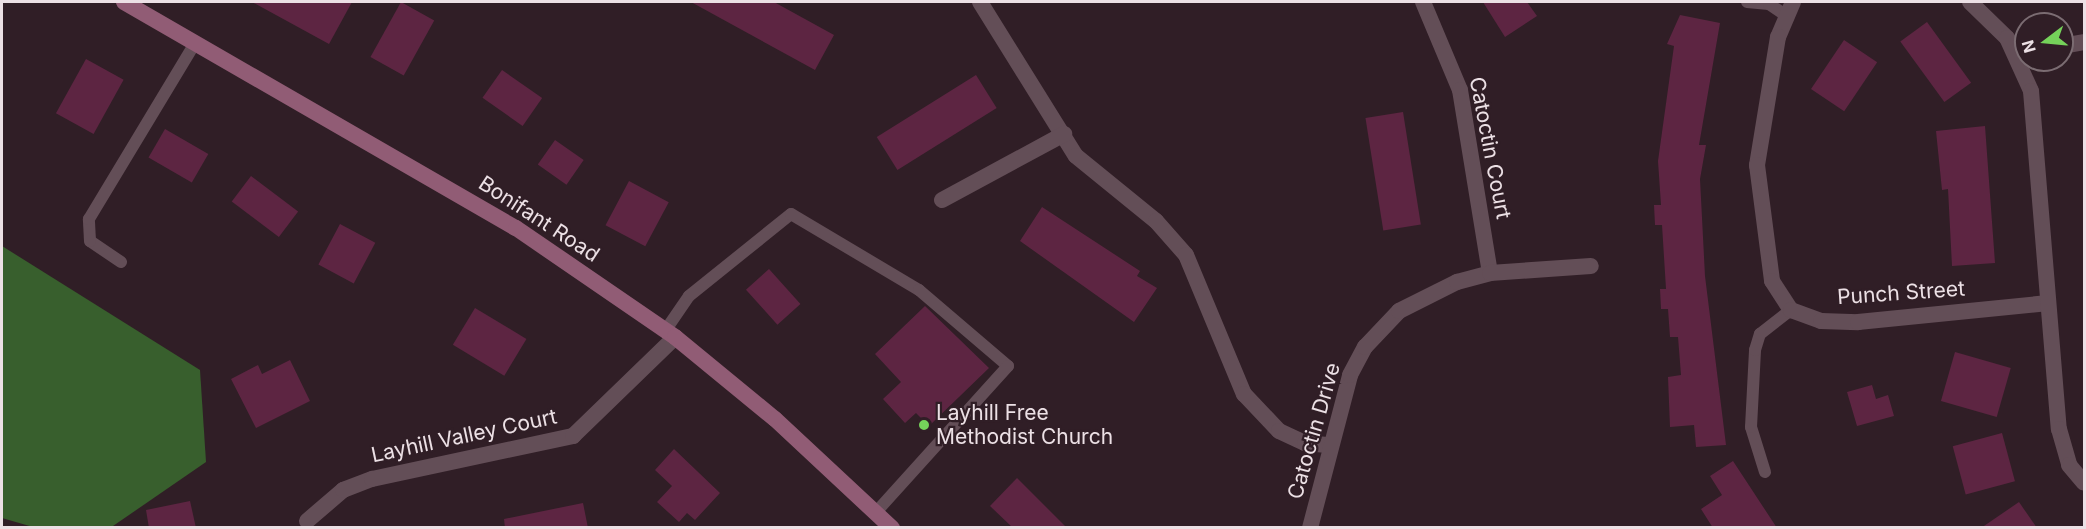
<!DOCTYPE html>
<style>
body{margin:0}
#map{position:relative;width:2086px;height:529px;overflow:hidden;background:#301e26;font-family:Inter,sans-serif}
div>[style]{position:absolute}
.forest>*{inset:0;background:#385f2d}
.building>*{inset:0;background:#5d2542;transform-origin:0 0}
.service>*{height:12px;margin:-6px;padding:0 6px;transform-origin:6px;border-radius:6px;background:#634e57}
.minor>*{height:16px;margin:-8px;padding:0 8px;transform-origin:8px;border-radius:8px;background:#634e57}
.secondary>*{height:16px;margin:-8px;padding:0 8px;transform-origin:8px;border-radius:8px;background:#915c75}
.dots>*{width:16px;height:16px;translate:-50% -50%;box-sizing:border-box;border:3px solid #301e26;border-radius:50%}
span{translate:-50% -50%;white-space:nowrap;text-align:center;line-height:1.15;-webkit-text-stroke:4.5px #301e26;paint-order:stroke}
.street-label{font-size:21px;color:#ece0e5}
.poi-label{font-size:21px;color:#ece0e5}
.left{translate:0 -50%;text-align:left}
.frame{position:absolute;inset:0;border:3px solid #ece0e5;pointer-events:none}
.north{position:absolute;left:2014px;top:12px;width:60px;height:60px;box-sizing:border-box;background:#301e26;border:2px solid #7b6c72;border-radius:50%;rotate:254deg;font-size:16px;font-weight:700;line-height:24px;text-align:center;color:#ece0e5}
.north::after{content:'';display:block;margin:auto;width:21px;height:27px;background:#75d25a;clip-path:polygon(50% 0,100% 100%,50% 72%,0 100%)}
</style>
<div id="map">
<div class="forest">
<i style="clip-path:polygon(2px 246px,200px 370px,206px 462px,113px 526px,33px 527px,2px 518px)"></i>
</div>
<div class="building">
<i style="clip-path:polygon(252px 2px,352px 2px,329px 44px)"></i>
<i style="left:401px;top:2px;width:38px;height:63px;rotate:29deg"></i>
<i style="clip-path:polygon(691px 2px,774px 2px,834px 35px,815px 70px)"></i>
<i style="clip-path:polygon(1483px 2px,1527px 2px,1537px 16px,1505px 37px)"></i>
<i style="clip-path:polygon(1680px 15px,1720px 23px,1699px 145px,1706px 145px,1700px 179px,1705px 276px,1726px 445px,1696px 447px,1694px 425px,1670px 427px,1668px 377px,1681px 375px,1678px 337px,1670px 337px,1668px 309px,1661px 309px,1660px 289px,1666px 289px,1662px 225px,1655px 225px,1654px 205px,1661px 205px,1658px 161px,1674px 46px,1667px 44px)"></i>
<i style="left:1927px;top:22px;width:75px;height:33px;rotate:54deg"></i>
<i style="left:1844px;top:40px;width:40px;height:59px;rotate:34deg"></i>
<i style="left:86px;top:59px;width:43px;height:62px;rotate:29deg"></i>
<i style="left:502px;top:70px;width:49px;height:34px;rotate:35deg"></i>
<i style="left:976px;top:75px;width:39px;height:117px;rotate:58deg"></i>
<i style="left:1403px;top:112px;width:114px;height:38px;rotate:81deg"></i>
<i style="clip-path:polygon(1985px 126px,1995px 263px,1952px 266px,1948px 189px,1942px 190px,1936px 131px)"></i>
<i style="left:165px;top:129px;width:50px;height:33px;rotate:30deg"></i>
<i style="left:555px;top:140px;width:35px;height:30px;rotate:35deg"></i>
<i style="left:251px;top:176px;width:59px;height:32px;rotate:37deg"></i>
<i style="left:629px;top:181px;width:45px;height:50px;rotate:28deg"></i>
<i style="clip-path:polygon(1042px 207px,1140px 271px,1137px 276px,1157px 288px,1134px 322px,1020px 241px)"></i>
<i style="left:340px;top:224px;width:40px;height:46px;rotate:28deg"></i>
<i style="left:769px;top:269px;width:47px;height:31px;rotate:48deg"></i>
<i style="clip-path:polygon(925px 306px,989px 368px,929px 426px,916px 413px,905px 423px,883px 399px,901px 382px,875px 354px)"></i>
<i style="left:475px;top:308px;width:60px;height:43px;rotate:31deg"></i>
<i style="left:1955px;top:352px;width:58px;height:51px;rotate:16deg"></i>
<i style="clip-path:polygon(290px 360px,310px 401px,256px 428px,231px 379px,258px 365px,262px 374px)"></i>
<i style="clip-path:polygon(1872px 385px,1876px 399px,1888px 395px,1894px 416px,1857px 426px,1847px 392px)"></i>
<i style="left:2002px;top:433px;width:50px;height:51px;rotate:75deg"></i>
<i style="clip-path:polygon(674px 449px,720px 493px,695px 520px,687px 513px,679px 522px,657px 502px,672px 486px,655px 470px)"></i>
<i style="clip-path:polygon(1733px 461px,1777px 528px,1713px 528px,1701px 509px,1722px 495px,1710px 476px)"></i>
<i style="clip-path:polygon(1017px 478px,1067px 528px,1013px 528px,990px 506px)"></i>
<i style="clip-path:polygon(190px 501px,196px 528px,149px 528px,146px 510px)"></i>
<i style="clip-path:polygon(2019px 502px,2037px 528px,1981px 528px)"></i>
<i style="clip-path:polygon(583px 503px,588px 528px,505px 528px,504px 519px)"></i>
</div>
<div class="service">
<i style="left:1747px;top:2px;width:22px;rotate:5deg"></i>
<i style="left:1769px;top:4px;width:22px;rotate:34deg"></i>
<i style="left:121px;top:262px;width:37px;rotate:-146deg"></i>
<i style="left:90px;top:241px;width:22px;rotate:-93deg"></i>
<i style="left:89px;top:219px;width:205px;rotate:-58.9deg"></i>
<i style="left:665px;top:331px;width:42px;rotate:-55.6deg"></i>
<i style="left:689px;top:296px;width:131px;rotate:-38.8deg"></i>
<i style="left:791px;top:214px;width:149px;rotate:30.7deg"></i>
<i style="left:919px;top:290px;width:117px;rotate:40.5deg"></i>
<i style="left:1008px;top:366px;width:197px;rotate:132.1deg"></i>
<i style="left:1765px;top:472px;width:47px;rotate:-107.3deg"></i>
<i style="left:1751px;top:427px;width:77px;rotate:-87deg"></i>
<i style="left:1755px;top:350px;width:17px;rotate:-73deg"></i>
<i style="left:1760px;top:334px;width:39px;rotate:-38deg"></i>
</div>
<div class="minor">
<i style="left:980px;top:2px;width:181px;rotate:58.1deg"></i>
<i style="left:1076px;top:156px;width:103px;rotate:39.1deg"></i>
<i style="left:1156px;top:221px;width:45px;rotate:48.6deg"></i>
<i style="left:1186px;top:255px;width:151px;rotate:67.4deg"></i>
<i style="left:1244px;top:394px;width:51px;rotate:46.6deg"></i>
<i style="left:1279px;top:431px;width:29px;rotate:25deg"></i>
<i style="left:1305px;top:443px;width:25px;rotate:5deg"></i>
<i style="left:1423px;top:2px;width:95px;rotate:67.2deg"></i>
<i style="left:1460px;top:90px;width:185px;rotate:80.7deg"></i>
<i style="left:1793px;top:2px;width:38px;rotate:113deg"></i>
<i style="left:1778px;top:37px;width:130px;rotate:99.3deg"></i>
<i style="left:1757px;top:165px;width:117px;rotate:82.6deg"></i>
<i style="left:1772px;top:281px;width:35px;rotate:57deg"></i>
<i style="left:1791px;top:310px;width:32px;rotate:20deg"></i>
<i style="left:1821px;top:321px;width:37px;rotate:2deg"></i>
<i style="left:1858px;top:322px;width:191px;rotate:-5.7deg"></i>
<i style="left:1970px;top:2px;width:52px;rotate:44.2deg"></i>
<i style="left:2007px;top:38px;width:58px;rotate:65.6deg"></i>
<i style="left:2031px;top:91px;width:339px;rotate:85.3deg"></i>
<i style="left:2059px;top:429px;width:37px;rotate:74deg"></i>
<i style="left:2069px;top:465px;width:23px;rotate:50deg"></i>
<i style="left:2062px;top:46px;width:22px;rotate:-10deg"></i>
<i style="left:942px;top:200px;width:139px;rotate:-28.4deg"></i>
<i style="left:307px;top:521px;width:48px;rotate:-40.7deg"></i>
<i style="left:343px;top:490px;width:31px;rotate:-21deg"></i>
<i style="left:372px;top:479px;width:206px;rotate:-12.1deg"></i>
<i style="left:573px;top:436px;width:142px;rotate:-44.1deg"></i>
<i style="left:1310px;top:528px;width:158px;rotate:-75.3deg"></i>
<i style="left:1350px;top:375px;width:32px;rotate:-62deg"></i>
<i style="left:1365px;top:347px;width:50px;rotate:-46.6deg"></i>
<i style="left:1399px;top:311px;width:65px;rotate:-26.6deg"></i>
<i style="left:1457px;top:282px;width:34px;rotate:-15deg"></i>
<i style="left:1490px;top:273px;width:101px;rotate:-4deg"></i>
</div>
<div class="secondary">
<i style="left:124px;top:2px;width:452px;rotate:30deg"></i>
<i style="left:516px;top:228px;width:193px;rotate:34.4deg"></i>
<i style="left:675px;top:337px;width:129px;rotate:39.4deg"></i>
<i style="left:775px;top:419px;width:160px;rotate:43deg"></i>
</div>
<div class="dots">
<i style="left:924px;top:425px;background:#75d25a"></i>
</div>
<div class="street-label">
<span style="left:1490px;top:148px;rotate:79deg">Catoctin Court</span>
<span style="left:539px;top:219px;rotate:33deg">Bonifant Road</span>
<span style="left:1901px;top:293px;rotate:-4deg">Punch Street</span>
<span style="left:1314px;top:431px;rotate:-74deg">Catoctin Drive</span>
<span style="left:464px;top:436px;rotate:-12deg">Layhill Valley Court</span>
</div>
<div class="poi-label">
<span class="left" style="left:936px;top:425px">Layhill Free<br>Methodist Church</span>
</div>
<div class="frame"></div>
<div class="north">N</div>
</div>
